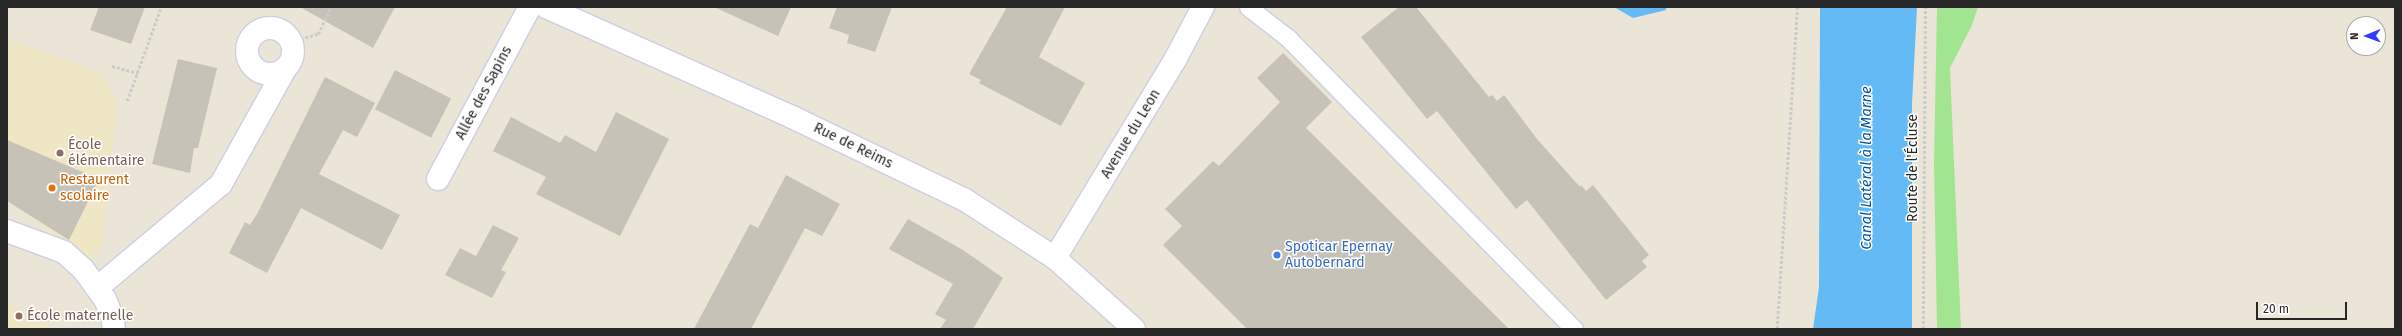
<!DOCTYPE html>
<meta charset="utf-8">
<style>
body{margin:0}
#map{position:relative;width:2402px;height:336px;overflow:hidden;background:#ebe5d7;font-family:"Fira Sans",sans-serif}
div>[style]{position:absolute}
.education>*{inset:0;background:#eee6c5}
.green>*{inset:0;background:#a1e590}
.water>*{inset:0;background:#63baf4}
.building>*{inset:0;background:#c6c2b7;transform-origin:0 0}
.path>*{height:2.5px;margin-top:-1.25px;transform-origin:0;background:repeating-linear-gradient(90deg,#cbcbcb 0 3px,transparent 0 5px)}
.roads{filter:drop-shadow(1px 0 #cdcee2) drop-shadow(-1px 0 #cdcee2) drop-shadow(0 1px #cdcee2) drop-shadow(0 -1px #cdcee2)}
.lane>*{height:17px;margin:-8.5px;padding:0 8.5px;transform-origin:8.5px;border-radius:8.5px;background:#fff}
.street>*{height:22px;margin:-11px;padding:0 11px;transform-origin:11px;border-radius:11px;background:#fff}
.street>.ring{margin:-11px;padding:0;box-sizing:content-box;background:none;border:22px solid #fff;border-radius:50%}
.secondary>*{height:22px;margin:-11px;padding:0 11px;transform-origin:11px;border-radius:11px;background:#fff}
.dots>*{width:11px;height:11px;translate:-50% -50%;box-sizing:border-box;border:2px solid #fff;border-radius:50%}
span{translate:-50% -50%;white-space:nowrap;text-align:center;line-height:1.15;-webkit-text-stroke:3px #fff;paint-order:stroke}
.street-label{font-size:14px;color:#272727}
.education-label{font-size:14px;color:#785e54}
.left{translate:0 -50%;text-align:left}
.food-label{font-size:14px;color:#c56008}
.shop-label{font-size:14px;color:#366cbe}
.water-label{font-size:15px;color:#06549c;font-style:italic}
.frame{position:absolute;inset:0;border:8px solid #272727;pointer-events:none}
.north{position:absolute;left:2346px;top:16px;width:40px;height:40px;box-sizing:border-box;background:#fff;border:1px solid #a9a9a9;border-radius:50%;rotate:269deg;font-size:11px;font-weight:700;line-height:16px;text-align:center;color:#272727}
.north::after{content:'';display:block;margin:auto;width:14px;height:18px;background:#303bff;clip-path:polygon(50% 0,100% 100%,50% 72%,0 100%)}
.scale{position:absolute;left:2256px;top:302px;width:91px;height:18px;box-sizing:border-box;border:2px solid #272727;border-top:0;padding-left:5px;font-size:12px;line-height:14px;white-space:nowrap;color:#272727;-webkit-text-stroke:3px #fff;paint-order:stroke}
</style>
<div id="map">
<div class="education">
<i style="clip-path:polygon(7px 39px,101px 73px,118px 104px,101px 248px,92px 259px,7px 201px)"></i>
<i style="clip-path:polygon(7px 304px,55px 329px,7px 329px)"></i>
</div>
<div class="green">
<i style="clip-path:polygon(1937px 7px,1978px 7px,1972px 25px,1950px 68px,1961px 329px,1937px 329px,1934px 163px)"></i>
</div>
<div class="water">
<i style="clip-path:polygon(1614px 7px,1666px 7px,1666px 10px,1633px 18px)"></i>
<i style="clip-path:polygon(1820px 7px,1917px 7px,1912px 104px,1912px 329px,1813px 329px,1819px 287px)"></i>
</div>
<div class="building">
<i style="clip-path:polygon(99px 7px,145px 7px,131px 44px,90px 30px)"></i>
<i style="clip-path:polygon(300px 7px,395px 7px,373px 48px)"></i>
<i style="clip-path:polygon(714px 7px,791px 7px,778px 36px)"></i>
<i style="clip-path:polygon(837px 7px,892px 7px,875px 52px,847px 43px,849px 35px,829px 28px)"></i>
<i style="clip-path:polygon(1007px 7px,1065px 7px,1039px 57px,1085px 83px,1061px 126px,979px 83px,981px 80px,969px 74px)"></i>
<i style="clip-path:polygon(1399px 7px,1416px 7px,1489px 97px,1492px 95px,1497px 101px,1504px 95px,1537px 139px,1580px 187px,1581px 185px,1586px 191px,1593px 185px,1649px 255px,1642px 261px,1647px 267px,1606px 300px,1527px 200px,1516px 209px,1437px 111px,1427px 119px,1361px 37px)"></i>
<i style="clip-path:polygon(1283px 53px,1332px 102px,1306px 128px,1509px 329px,1247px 329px,1163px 245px,1182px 226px,1165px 209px,1213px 161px,1219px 166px,1280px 102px,1257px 78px)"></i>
<i style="clip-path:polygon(178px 59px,217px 68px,198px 148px,194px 148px,190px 173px,152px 164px)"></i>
<i style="left:395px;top:70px;width:63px;height:44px;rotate:27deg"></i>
<i style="clip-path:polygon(325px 77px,375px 103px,357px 137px,343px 130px,319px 174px,400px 215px,382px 250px,301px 208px,267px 273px,229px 253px,245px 222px,250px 225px,257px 214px)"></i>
<i style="clip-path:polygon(616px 112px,669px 139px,620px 236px,536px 194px,546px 177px,493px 151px,511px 117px,560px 143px,565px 135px,596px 152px)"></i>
<i style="clip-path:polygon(7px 140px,99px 179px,69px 240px,7px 201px)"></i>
<i style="clip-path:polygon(786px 175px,840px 204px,822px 236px,805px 228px,751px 329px,694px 329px,750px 224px,758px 228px)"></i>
<i style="clip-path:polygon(908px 219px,963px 250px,1003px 278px,973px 329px,940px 329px,946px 320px,935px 314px,953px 284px,889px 249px)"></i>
<i style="clip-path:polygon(493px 225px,519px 238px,501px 270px,506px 272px,492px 298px,445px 275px,460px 248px,476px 256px)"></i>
</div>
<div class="path">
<i style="left:291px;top:42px;width:28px;rotate:-17deg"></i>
<i style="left:318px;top:34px;width:30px;rotate:-64deg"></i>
<i style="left:112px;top:66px;width:27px;rotate:15deg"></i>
<i style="left:127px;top:101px;width:100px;rotate:-70.1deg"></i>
<i style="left:1777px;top:329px;width:323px;rotate:-86.4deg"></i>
<i style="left:1923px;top:329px;width:322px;rotate:-89.6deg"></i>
</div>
<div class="roads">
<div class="lane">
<i style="left:1248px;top:7px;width:51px;rotate:37.8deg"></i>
<i style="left:1288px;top:38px;width:408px;rotate:45.5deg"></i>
</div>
<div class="street">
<i class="ring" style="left:247px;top:28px;width:24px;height:24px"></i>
<i style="left:438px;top:179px;width:195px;rotate:-61.9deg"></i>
<i style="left:7px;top:231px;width:61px;rotate:20.2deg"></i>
<i style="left:64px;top:252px;width:25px;rotate:42deg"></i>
<i style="left:83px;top:269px;width:37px;rotate:54deg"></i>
<i style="left:105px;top:299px;width:18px;rotate:68deg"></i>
<i style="left:112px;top:316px;width:13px;rotate:81deg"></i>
<i style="left:1055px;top:258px;width:232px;rotate:-58.8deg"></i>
<i style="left:1175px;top:60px;width:60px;rotate:-62.2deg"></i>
<i style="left:97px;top:288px;width:162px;rotate:-40deg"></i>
<i style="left:221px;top:184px;width:132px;rotate:-60.9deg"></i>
</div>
<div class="secondary">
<i style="left:546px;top:7px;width:269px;rotate:24.1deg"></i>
<i style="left:792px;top:117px;width:192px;rotate:25.6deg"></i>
<i style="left:965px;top:200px;width:107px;rotate:32.8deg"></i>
<i style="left:1055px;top:258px;width:106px;rotate:41.9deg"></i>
</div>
</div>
<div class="dots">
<i style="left:60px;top:153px;background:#8d6e63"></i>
<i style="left:52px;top:188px;background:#e8710a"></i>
<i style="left:1277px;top:255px;background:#3f7fe0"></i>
<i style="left:19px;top:316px;background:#8d6e63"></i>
</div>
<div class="street-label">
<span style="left:484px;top:93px;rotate:-62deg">Allée des Sapins</span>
<span style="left:1131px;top:134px;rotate:-59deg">Avenue du Leon</span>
<span style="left:853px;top:146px;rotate:26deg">Rue de Reims</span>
<span style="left:1913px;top:168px;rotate:-90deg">Route de l'Écluse</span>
</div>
<div class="education-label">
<span class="left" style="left:68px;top:153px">École<br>élémentaire</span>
<span class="left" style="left:27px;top:316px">École maternelle</span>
</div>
<div class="food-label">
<span class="left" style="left:60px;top:188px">Restaurent<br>scolaire</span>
</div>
<div class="shop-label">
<span class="left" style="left:1285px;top:255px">Spoticar Epernay<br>Autobernard</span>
</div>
<div class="water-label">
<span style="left:1867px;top:168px;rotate:-90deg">Canal Latéral à la Marne</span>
</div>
<div class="frame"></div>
<div class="north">N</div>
<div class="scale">20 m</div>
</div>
